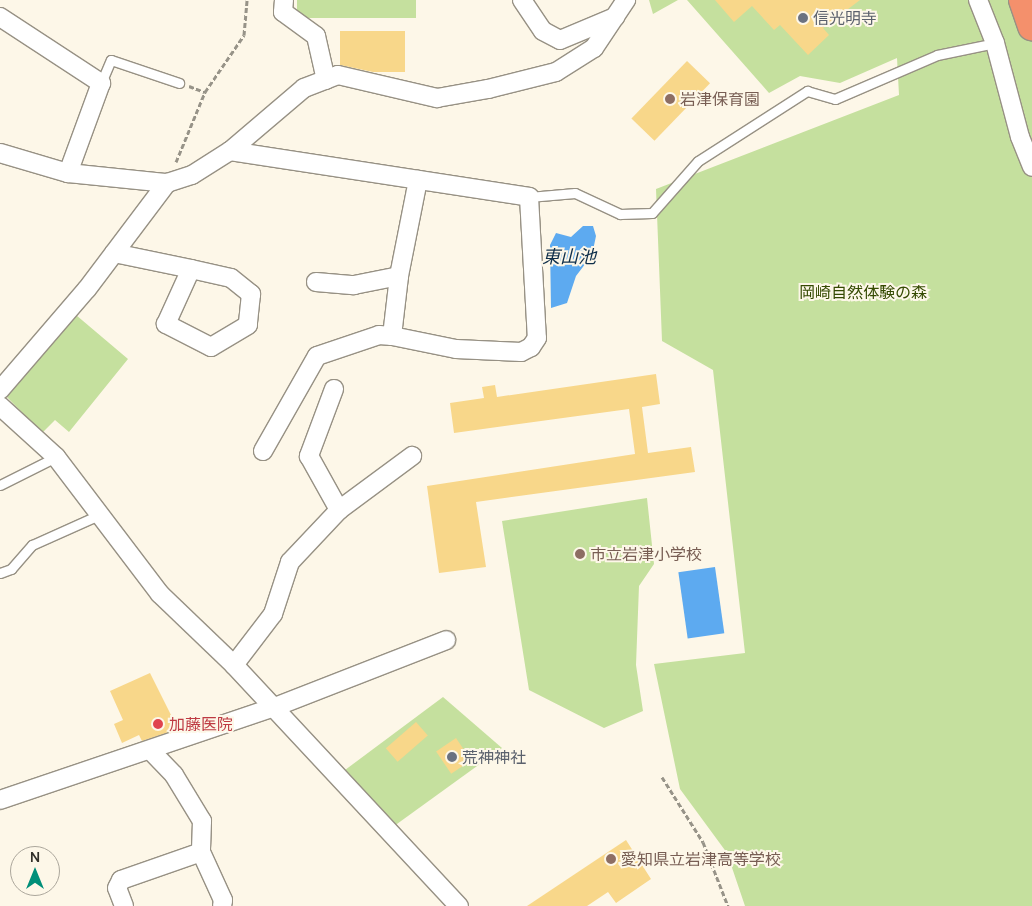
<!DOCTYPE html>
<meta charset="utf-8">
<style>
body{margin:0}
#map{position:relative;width:1032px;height:906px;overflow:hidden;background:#fdf7e8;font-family:Manrope,"Noto Sans JP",sans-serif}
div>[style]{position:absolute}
.green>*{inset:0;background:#c5e09e;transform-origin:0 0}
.water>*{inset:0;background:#5daaf0;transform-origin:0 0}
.building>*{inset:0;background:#f8d78a;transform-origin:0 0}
.path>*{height:3px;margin-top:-1.5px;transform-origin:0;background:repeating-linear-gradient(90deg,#979388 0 5px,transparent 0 7.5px)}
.roads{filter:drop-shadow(1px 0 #979184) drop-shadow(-1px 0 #979184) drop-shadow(0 1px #979184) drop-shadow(0 -1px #979184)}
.service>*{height:9px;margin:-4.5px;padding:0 4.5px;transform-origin:4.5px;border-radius:4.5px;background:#fff}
.minor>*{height:18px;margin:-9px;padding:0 9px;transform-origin:9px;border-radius:9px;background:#fff}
.motorway>*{height:28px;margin:-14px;padding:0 14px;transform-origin:14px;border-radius:14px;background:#f4906c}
.dots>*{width:14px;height:14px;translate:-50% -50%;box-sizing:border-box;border:2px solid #fdf7e8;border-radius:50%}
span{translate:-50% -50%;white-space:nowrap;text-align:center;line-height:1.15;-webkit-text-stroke:4px #fdf7e8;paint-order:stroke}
.worship-label{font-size:16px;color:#5b616d}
.left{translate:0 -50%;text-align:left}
.education-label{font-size:16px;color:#785e54}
.park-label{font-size:16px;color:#354a02}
.health-label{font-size:16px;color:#be3a42}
.water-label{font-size:18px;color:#0e2e4a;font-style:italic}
.north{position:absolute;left:10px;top:846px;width:50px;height:50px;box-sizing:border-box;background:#fdf7e8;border:1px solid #aca79c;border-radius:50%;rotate:0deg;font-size:14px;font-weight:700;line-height:20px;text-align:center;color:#32302a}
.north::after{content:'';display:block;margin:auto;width:18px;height:22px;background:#008f79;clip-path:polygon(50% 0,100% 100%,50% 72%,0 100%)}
</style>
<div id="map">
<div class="green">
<i style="left:297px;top:0;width:119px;height:18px"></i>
<i style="clip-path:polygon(649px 0,678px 0,653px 14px)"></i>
<i style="clip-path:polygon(687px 0,1032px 0,1032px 906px,745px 906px,727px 853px,680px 789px,654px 664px,745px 653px,713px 370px,662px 341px,656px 189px,899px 95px,897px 58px,840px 83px,800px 76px,769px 93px)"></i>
<i style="clip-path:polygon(76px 315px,128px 359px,69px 432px,55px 420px,42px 433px,2px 392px)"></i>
<i style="clip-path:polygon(647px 498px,654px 564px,639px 586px,636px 665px,643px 711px,604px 728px,529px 690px,502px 521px)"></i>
<i style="clip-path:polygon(443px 697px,502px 748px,390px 829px,341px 773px)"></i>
</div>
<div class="water">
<i style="clip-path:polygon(583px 226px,593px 226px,596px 236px,592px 255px,576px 276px,567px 303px,551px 308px,550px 245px,556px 233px,571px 237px)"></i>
<i style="left:715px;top:567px;width:67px;height:37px;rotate:82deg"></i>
</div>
<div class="building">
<i style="clip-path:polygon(715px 0,860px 0,823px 28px,829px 35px,808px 55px,780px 25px,774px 30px,752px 6px,734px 22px)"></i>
<i style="clip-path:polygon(340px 31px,405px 31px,405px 72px,373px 72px,340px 65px)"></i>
<i style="left:687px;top:61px;width:32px;height:80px;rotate:44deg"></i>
<i style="clip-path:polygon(656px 374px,660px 404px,642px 407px,648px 453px,691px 447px,695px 472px,476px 502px,486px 567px,439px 573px,427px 486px,635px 454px,629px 409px,454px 433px,450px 403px,484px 398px,482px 387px,495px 385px,497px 397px)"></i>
<i style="clip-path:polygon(150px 673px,178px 729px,142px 741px,139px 735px,122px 743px,114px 724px,123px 720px,110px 691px)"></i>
<i style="left:416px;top:722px;width:18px;height:40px;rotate:49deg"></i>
<i style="left:456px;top:738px;width:27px;height:24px;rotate:56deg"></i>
<i style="clip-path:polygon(626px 840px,651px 879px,616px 903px,608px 892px,587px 906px,527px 906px)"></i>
</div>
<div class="path">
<i style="left:189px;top:86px;width:17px;rotate:21deg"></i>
<i style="left:176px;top:162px;width:76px;rotate:-67.5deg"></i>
<i style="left:205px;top:92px;width:69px;rotate:-55.6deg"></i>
<i style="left:244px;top:35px;width:35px;rotate:-85deg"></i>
<i style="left:662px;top:777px;width:77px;rotate:57.8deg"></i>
<i style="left:703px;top:842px;width:69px;rotate:68.7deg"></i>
</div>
<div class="roads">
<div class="service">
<i style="left:101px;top:83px;width:25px;rotate:-67deg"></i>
<i style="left:111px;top:60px;width:72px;rotate:18.7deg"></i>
<i style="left:529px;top:197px;width:46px;rotate:-5deg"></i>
<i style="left:575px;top:193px;width:50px;rotate:25deg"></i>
<i style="left:620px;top:214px;width:32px;rotate:-2deg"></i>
<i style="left:652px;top:213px;width:69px;rotate:-48.5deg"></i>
<i style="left:698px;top:161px;width:130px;rotate:-32.7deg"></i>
<i style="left:807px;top:91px;width:29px;rotate:16deg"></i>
<i style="left:835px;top:99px;width:111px;rotate:-23.3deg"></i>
<i style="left:937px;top:55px;width:59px;rotate:-11.7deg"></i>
<i style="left:0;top:485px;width:63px;rotate:-26.6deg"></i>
<i style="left:0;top:573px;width:12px;rotate:-20deg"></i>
<i style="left:11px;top:569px;width:32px;rotate:-49deg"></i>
<i style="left:32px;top:545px;width:73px;rotate:-24.1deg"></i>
</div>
<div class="minor">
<i style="left:284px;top:0;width:12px;rotate:95deg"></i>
<i style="left:283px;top:12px;width:41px;rotate:36deg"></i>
<i style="left:316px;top:36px;width:45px;rotate:77.2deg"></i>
<i style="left:522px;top:0;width:37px;rotate:56deg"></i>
<i style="left:543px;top:31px;width:19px;rotate:28deg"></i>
<i style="left:560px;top:40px;width:60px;rotate:-22.7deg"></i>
<i style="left:978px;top:0;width:46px;rotate:68.4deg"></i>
<i style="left:995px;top:43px;width:97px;rotate:75.1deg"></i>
<i style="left:1020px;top:137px;width:32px;rotate:68deg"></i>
<i style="left:0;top:17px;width:121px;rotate:33.2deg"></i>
<i style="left:101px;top:83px;width:96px;rotate:110.1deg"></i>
<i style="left:230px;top:151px;width:303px;rotate:8.7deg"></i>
<i style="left:529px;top:197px;width:141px;rotate:86.8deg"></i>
<i style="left:537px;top:338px;width:11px;rotate:124deg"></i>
<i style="left:531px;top:347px;width:11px;rotate:153deg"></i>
<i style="left:521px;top:352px;width:65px;rotate:-177.4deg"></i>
<i style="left:456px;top:349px;width:65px;rotate:-168.5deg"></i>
<i style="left:0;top:153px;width:71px;rotate:16.4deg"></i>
<i style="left:68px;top:173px;width:100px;rotate:5.8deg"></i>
<i style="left:167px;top:183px;width:26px;rotate:-18deg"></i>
<i style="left:192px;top:175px;width:45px;rotate:-32.3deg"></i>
<i style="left:230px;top:151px;width:97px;rotate:-40.4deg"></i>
<i style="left:304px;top:88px;width:36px;rotate:-21deg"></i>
<i style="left:338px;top:75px;width:102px;rotate:13.1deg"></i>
<i style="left:437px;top:98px;width:52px;rotate:-10deg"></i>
<i style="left:488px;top:89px;width:70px;rotate:-14deg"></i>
<i style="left:556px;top:72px;width:45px;rotate:-32.3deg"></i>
<i style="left:594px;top:48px;width:58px;rotate:-56.3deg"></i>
<i style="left:114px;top:253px;width:79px;rotate:11.7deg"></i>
<i style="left:191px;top:269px;width:41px;rotate:12.7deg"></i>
<i style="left:231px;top:278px;width:26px;rotate:39deg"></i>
<i style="left:251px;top:294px;width:31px;rotate:96deg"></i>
<i style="left:248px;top:325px;width:43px;rotate:149.3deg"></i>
<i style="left:211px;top:347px;width:51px;rotate:-152.9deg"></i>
<i style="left:166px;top:324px;width:60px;rotate:-65.6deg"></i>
<i style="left:316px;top:282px;width:38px;rotate:5deg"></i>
<i style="left:354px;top:285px;width:46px;rotate:-11.3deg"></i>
<i style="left:334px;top:389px;width:72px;rotate:110.5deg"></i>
<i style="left:309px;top:456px;width:62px;rotate:60.9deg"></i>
<i style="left:339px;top:510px;width:91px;rotate:-36.5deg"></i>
<i style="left:0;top:390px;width:133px;rotate:-49.3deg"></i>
<i style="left:87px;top:289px;width:133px;rotate:-53deg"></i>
<i style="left:0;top:406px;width:76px;rotate:42.3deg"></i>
<i style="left:56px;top:457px;width:172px;rotate:52.8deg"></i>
<i style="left:160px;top:594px;width:103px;rotate:43.8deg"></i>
<i style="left:234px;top:665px;width:330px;rotate:47deg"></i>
<i style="left:263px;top:451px;width:109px;rotate:-60.4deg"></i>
<i style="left:317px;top:356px;width:65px;rotate:-18.7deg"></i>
<i style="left:379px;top:335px;width:13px;rotate:4deg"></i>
<i style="left:392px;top:336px;width:60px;rotate:-83.3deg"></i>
<i style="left:399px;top:276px;width:98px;rotate:-78.8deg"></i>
<i style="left:234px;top:665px;width:64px;rotate:-52.6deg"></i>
<i style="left:273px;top:614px;width:55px;rotate:-71.9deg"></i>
<i style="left:290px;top:562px;width:71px;rotate:-46.7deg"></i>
<i style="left:151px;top:751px;width:33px;rotate:46deg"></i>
<i style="left:174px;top:775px;width:54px;rotate:58.7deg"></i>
<i style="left:202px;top:821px;width:31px;rotate:92deg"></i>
<i style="left:201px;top:852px;width:53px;rotate:65.4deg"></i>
<i style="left:223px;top:900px;width:6px;rotate:99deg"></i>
<i style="left:0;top:800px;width:287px;rotate:-18.7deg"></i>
<i style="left:272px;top:708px;width:187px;rotate:-21.3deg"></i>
<i style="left:124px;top:906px;width:19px;rotate:-111deg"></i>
<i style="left:117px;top:888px;width:9px;rotate:-63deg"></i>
<i style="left:121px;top:880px;width:85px;rotate:-19.3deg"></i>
</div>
<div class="motorway">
<i style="left:1023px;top:0;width:28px;rotate:71deg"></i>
</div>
</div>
<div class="dots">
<i style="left:803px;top:18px;background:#6b7280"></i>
<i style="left:670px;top:99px;background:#8d6e63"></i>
<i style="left:580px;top:554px;background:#8d6e63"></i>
<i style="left:158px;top:724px;background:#e0444e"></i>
<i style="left:452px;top:757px;background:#6b7280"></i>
<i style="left:611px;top:859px;background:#8d6e63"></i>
</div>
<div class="worship-label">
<span class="left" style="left:813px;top:18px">信光明寺</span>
<span class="left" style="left:462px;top:757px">荒神神社</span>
</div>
<div class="education-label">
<span class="left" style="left:680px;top:99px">岩津保育園</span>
<span class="left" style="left:590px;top:554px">市立岩津小学校</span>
<span class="left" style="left:621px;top:859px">愛知県立岩津高等学校</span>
</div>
<div class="park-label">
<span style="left:863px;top:292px">岡崎自然体験の森</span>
</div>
<div class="health-label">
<span class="left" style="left:169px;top:724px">加藤医院</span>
</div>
<div class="water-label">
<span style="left:569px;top:256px">東山池</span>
</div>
<div class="north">N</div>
</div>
